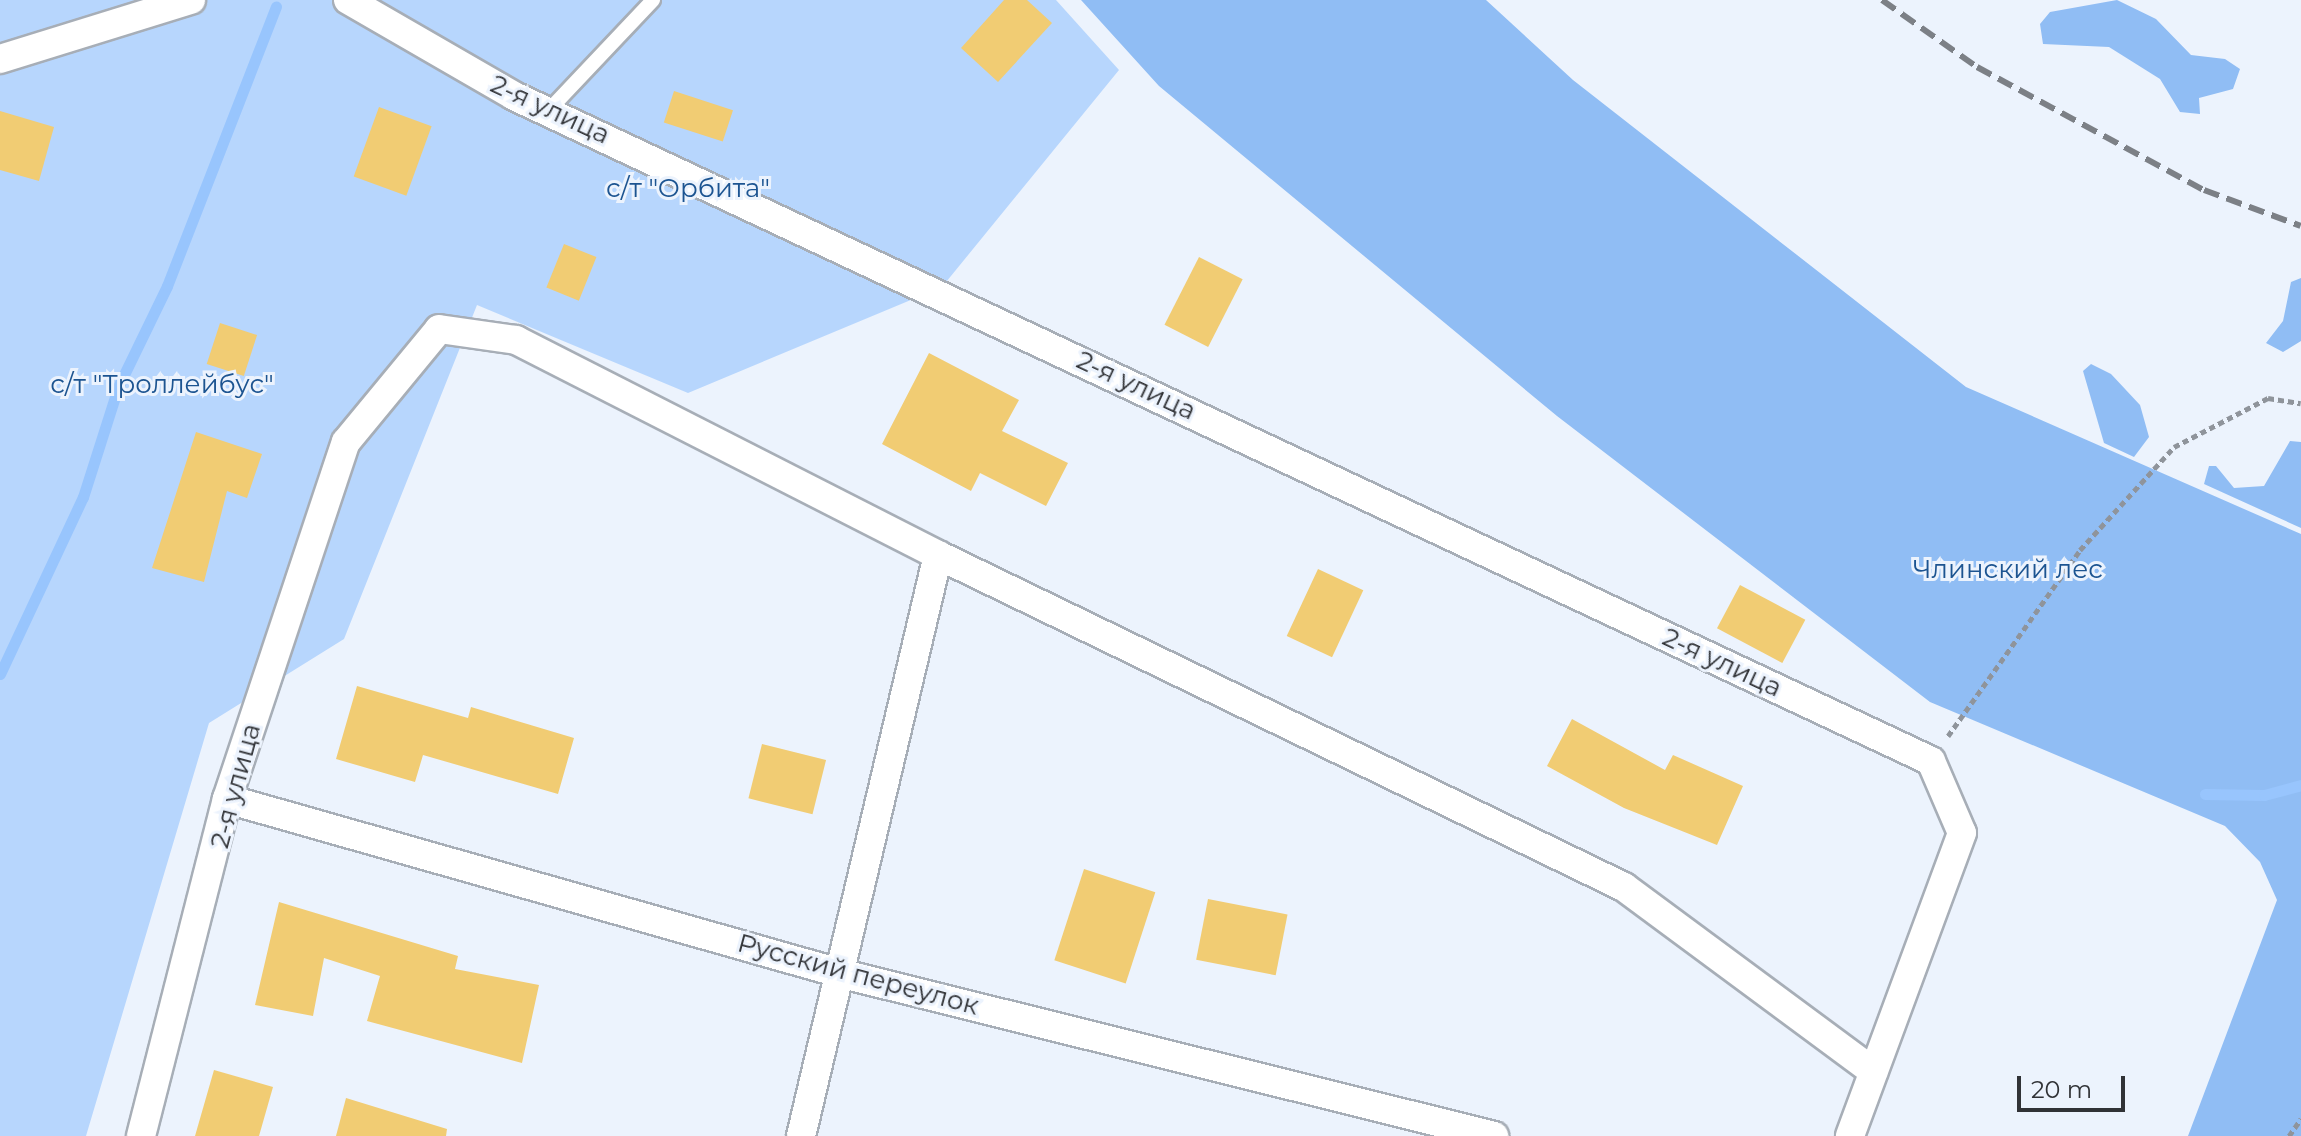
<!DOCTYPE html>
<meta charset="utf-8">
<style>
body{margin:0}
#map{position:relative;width:2301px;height:1136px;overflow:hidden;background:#ecf3fd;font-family:Montserrat,sans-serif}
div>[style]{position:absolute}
.green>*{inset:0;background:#b7d6fd}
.forest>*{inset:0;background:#90bdf4}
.stream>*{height:11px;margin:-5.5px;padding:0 5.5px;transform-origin:5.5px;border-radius:5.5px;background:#98c5fd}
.building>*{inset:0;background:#f1cc73;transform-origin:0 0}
.path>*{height:5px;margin-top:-2.5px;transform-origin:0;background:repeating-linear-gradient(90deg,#8f949b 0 6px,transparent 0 10px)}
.roads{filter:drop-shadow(2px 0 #a7aeb7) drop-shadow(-2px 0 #a7aeb7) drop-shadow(0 2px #a7aeb7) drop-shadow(0 -2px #a7aeb7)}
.lane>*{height:14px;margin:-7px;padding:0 7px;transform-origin:7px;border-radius:7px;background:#fff}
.street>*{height:28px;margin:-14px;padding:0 14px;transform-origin:14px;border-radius:14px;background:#fff}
.rail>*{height:6px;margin-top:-3px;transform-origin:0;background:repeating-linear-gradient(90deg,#7c8086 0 16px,transparent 0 24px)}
span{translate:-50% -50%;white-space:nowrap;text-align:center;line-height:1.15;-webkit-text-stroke:6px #ecf3fd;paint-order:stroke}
.street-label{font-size:26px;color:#303236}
.park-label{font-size:26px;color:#1c5491}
.scale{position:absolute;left:2017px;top:1076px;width:108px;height:36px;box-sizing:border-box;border:4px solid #303236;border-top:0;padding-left:10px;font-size:24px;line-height:28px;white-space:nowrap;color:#303236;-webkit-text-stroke:6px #ecf3fd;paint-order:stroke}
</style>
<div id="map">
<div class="green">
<i style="clip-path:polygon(0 0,1056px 0,1119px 70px,942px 287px,688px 393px,477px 305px,344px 639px,209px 723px,86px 1136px,0 1136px)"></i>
</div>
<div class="forest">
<i style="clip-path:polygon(1081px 0,1486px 0,1573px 80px,1966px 387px,2301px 534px,2301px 1136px,2188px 1136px,2277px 900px,2260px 862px,2225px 826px,1930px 702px,1557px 416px,1159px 86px)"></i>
<i style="clip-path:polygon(2117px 0,2156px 19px,2191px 55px,2225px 59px,2240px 69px,2233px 89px,2199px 98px,2200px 114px,2180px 112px,2160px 79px,2109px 47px,2043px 44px,2040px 24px,2050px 12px)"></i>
<i style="clip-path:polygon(2301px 278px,2301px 341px,2283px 352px,2266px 343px,2283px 321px,2291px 282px)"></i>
<i style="clip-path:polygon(2091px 364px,2111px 374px,2140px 405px,2149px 437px,2134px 457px,2104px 443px,2083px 371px)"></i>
<i style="clip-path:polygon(2290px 441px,2301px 442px,2301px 528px,2204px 484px,2209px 466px,2216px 466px,2234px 488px,2264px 486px)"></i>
</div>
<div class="stream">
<i style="left:0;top:674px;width:195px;rotate:-64.9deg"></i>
<i style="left:83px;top:497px;width:115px;rotate:-72.3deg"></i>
<i style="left:118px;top:387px;width:112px;rotate:-64.1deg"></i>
<i style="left:167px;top:286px;width:300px;rotate:-68.7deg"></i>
<i style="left:2205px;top:794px;width:59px;rotate:1deg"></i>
<i style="left:2264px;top:795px;width:38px;rotate:-15deg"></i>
</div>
<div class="building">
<i style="clip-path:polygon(1004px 0,1027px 0,1052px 23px,998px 82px,961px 48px)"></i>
<i style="left:674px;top:91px;width:62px;height:33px;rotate:18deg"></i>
<i style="left:379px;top:107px;width:56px;height:74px;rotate:20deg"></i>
<i style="clip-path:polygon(0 111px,54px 127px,39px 181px,0 170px)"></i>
<i style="left:564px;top:244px;width:35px;height:47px;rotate:22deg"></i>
<i style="left:1199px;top:257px;width:49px;height:76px;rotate:27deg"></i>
<i style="left:220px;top:323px;width:39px;height:43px;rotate:18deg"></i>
<i style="clip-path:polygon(929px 353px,1019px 400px,1002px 431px,1068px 463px,1046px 506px,980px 473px,971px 491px,882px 444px)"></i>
<i style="clip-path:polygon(196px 432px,262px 454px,247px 498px,227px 491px,204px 582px,152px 568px)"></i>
<i style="left:1318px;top:569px;width:50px;height:74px;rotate:25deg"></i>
<i style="left:1740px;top:585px;width:74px;height:49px;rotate:28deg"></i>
<i style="clip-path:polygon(357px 686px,468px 718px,471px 707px,574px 738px,558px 794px,423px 755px,415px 782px,336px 759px)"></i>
<i style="clip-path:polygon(1572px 719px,1665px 770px,1673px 755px,1743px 786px,1717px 845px,1624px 808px,1547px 766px)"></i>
<i style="left:762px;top:744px;width:66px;height:56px;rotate:14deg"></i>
<i style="left:1084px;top:869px;width:75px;height:96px;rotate:18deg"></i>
<i style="left:1208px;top:899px;width:81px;height:62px;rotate:11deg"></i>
<i style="clip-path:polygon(279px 902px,458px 956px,455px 969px,539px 985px,522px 1063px,367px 1021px,380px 976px,324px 958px,313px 1016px,255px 1005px)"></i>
<i style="clip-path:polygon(214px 1070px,273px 1087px,259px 1136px,195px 1136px)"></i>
<i style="clip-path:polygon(346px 1098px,447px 1129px,446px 1136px,336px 1136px)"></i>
</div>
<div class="path">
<i style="left:1948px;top:736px;width:228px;rotate:-54.6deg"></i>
<i style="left:2080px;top:550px;width:139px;rotate:-47.6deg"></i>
<i style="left:2174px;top:447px;width:106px;rotate:-27.5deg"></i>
<i style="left:2268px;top:398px;width:33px;rotate:9deg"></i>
<i style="left:2289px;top:1136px;width:21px;rotate:-55deg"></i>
</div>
<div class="roads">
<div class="lane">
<i style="left:550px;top:109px;width:150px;rotate:-46.6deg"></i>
</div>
<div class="street">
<i style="left:348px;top:0;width:192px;rotate:30deg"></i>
<i style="left:514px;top:96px;width:1565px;rotate:25.14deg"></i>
<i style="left:1931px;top:761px;width:78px;rotate:66.7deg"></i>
<i style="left:1962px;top:833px;width:323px;rotate:110.3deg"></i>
<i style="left:0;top:59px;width:200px;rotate:-17.2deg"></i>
<i style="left:227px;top:799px;width:640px;rotate:15.86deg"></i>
<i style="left:843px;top:974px;width:671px;rotate:13.97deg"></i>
<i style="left:141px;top:1136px;width:348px;rotate:-75.7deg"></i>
<i style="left:227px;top:799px;width:376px;rotate:-71.6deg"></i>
<i style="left:346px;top:442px;width:146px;rotate:-50.5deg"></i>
<i style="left:439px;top:329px;width:78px;rotate:8.1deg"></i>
<i style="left:516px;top:340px;width:474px;rotate:27deg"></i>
<i style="left:938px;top:555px;width:762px;rotate:25.83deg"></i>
<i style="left:1624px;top:887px;width:310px;rotate:36.5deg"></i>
<i style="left:801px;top:1136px;width:597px;rotate:-76.73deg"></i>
</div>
</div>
<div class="rail">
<i style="left:1882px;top:0;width:116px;rotate:35.2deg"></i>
<i style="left:1977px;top:67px;width:258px;rotate:28.5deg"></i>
<i style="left:2204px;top:190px;width:103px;rotate:20.4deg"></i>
</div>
<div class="street-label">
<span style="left:550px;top:110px;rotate:25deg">2-я улица</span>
<span style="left:1136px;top:386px;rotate:25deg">2-я улица</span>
<span style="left:1722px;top:663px;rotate:25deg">2-я улица</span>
<span style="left:236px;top:786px;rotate:-75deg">2-я улица</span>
<span style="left:858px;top:975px;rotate:15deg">Русский переулок</span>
</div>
<div class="park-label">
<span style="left:688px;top:189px">с/т "Орбита"</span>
<span style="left:162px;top:385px">с/т "Троллейбус"</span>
<span style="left:2008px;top:570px">Члинский лес</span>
</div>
<div class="scale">20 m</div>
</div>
